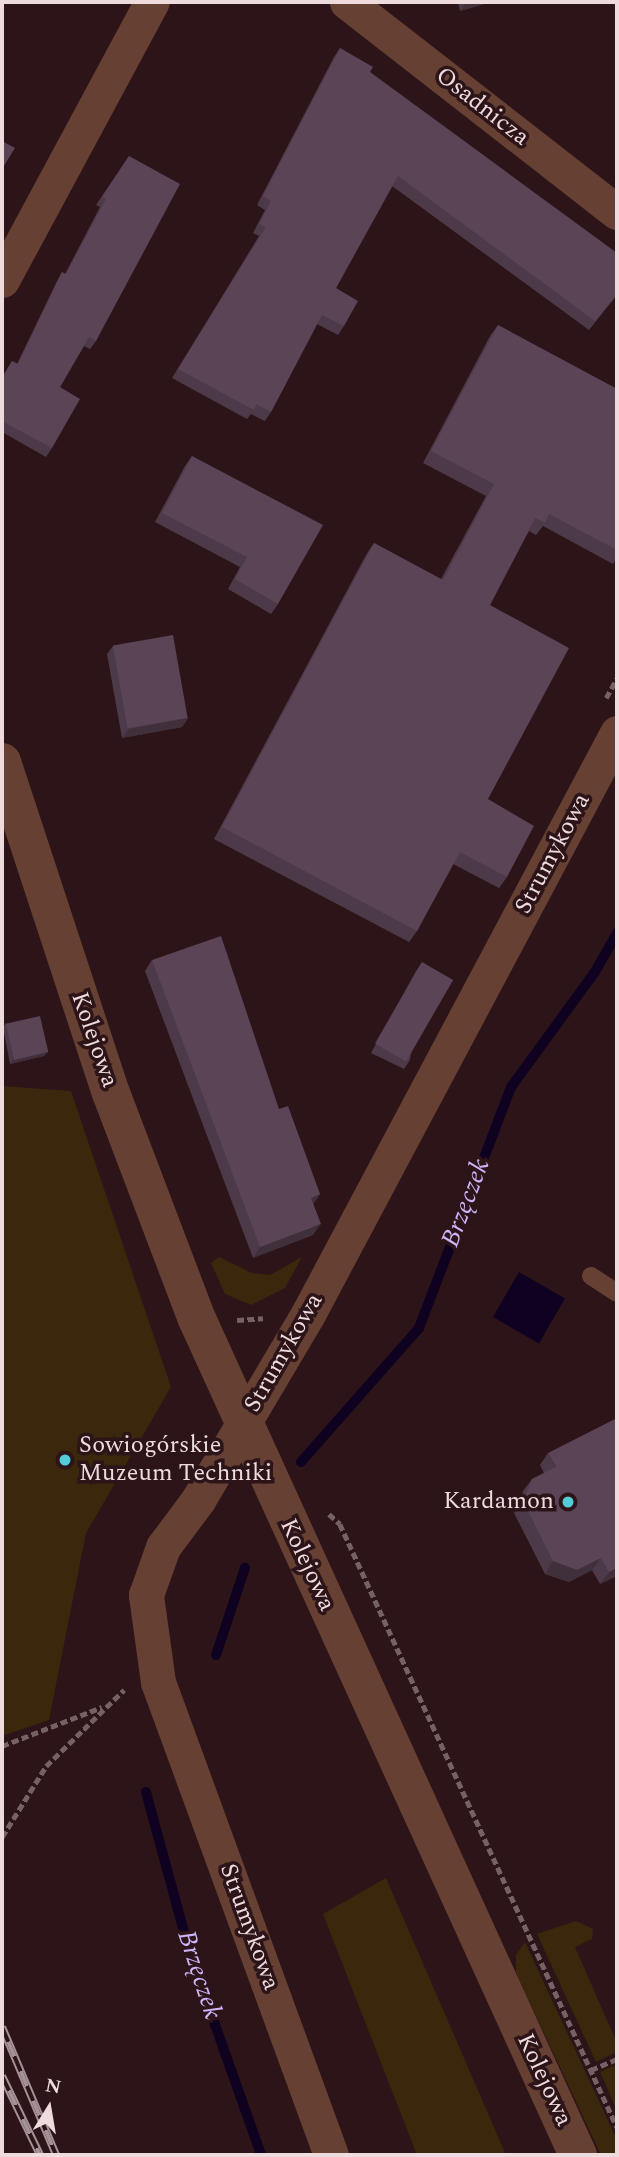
<!DOCTYPE html>
<meta charset="utf-8">
<style>
body{margin:0}
#map{position:relative;width:619px;height:2157px;overflow:hidden;background:#2c1419;font-family:Spectral,serif}
div>[style]{position:absolute}
.green>*{inset:0;background:#3b270c}
.water>*{inset:0;background:#0f0221;transform-origin:0 0}
.stream>*{height:10px;margin:-5px;padding:0 5px;transform-origin:5px;border-radius:5px;background:#0f0221}
.path>*{height:4.5px;margin-top:-2.25px;transform-origin:0;background:repeating-linear-gradient(90deg,#766165 0 7px,transparent 0 10.5px)}
.service>*{height:18px;margin:-9px;padding:0 9px;transform-origin:9px;border-radius:9px;background:#664033}
.minor>*{height:35px;margin:-17.5px;padding:0 17.5px;transform-origin:17.5px;border-radius:17.5px;background:#664033}
.tertiary>*{height:38px;margin:-19px;padding:0 19px;transform-origin:19px;border-radius:19px;background:#664033}
.rail>*{height:8px;margin-top:-4px;transform-origin:0;background:repeating-linear-gradient(90deg,#2c1419 0 16px,#a69296 0 32px);box-sizing:border-box;border-block:2px solid #a69296}
.wall>*{inset:0;background:#4d3a49}
.shaded-wall>*{inset:0;background:#3f303c}
.building>*{inset:0;background:#5a4455;transform-origin:0 0}
.dots>*{width:19px;height:19px;translate:-50% -50%;box-sizing:border-box;border:4px solid #2c1419;border-radius:50%}
span{translate:-50% -50%;white-space:nowrap;text-align:center;line-height:1.15;-webkit-text-stroke:7px #2c1419;paint-order:stroke}
.street-label{font-size:24px;color:#eddbde}
.poi-label{font-size:24px;color:#eddbde}
.left{translate:0 -50%;text-align:left}
.right{translate:-100% -50%;text-align:right}
.water-label{font-size:26px;color:#ceb5f9;font-style:italic}
.frame{position:absolute;inset:0;border:4px solid #eddbde;pointer-events:none}
.north{position:absolute;left:14px;top:2073px;width:70px;height:70px;-webkit-text-stroke:5px #2c1419;paint-order:stroke;rotate:11deg;font-size:19px;font-weight:700;line-height:28px;text-align:center;color:#eddbde}
.north::after{content:'';display:block;margin:auto;width:24px;height:32px;background:#eddbde;clip-path:polygon(50% 0,100% 100%,50% 72%,0 100%)}
</style>
<div id="map">
<div class="green">
<i style="clip-path:polygon(2px 1086px,71px 1091px,171px 1387px,86px 1533px,49px 1720px,2px 1736px)"></i>
<i style="clip-path:polygon(219px 1257px,252px 1273px,270px 1275px,302px 1257px,285px 1288px,251px 1305px,225px 1294px,211px 1263px)"></i>
<i style="clip-path:polygon(386px 1878px,506px 2155px,417px 2155px,323px 1914px)"></i>
<i style="clip-path:polygon(576px 1921px,593px 1929px,592px 1939px,575px 1947px,617px 2043px,617px 2052px,596px 2062px,537px 1934px)"></i>
<i style="clip-path:polygon(525px 1942px,617px 2140px,617px 2155px,601px 2155px,516px 1973px,516px 1955px)"></i>
<i style="clip-path:polygon(617px 2064px,617px 2111px,600px 2072px)"></i>
</div>
<div class="water">
<i style="left:519px;top:1272px;width:53px;height:52px;rotate:30deg"></i>
</div>
<div class="stream">
<i style="left:301px;top:1462px;width:179px;rotate:-48.6deg"></i>
<i style="left:419px;top:1328px;width:258px;rotate:-69.1deg"></i>
<i style="left:511px;top:1087px;width:142px;rotate:-53.9deg"></i>
<i style="left:595px;top:972px;width:45px;rotate:-60.6deg"></i>
<i style="left:216px;top:1655px;width:92px;rotate:-71.6deg"></i>
<i style="left:146px;top:1792px;width:168px;rotate:74.8deg"></i>
<i style="left:190px;top:1954px;width:213px;rotate:70.5deg"></i>
</div>
<div class="path">
<i style="left:606px;top:698px;width:23px;rotate:-61deg"></i>
<i style="left:237px;top:1320px;width:26px;rotate:-4deg"></i>
<i style="left:329px;top:1514px;width:15px;rotate:42deg"></i>
<i style="left:340px;top:1524px;width:664px;rotate:65.33deg"></i>
<i style="left:2px;top:1746px;width:107px;rotate:-21.3deg"></i>
<i style="left:2px;top:1837px;width:84px;rotate:-58.2deg"></i>
<i style="left:46px;top:1766px;width:109px;rotate:-44.3deg"></i>
<i style="left:591px;top:2070px;width:28px;rotate:-23deg"></i>
</div>
<div class="service">
<i style="left:591px;top:1276px;width:31px;rotate:33deg"></i>
</div>
<div class="minor">
<i style="left:347px;top:2px;width:342px;rotate:37.9deg"></i>
<i style="left:2px;top:280px;width:316px;rotate:-61.7deg"></i>
<i style="left:331px;top:2155px;width:504px;rotate:-110.09deg"></i>
<i style="left:158px;top:1682px;width:88px;rotate:-97.9deg"></i>
<i style="left:146px;top:1595px;width:51px;rotate:-70.5deg"></i>
<i style="left:163px;top:1547px;width:59px;rotate:-53.3deg"></i>
<i style="left:198px;top:1500px;width:216px;rotate:-59.4deg"></i>
<i style="left:308px;top:1314px;width:658px;rotate:-61.99deg"></i>
</div>
<div class="tertiary">
<i style="left:2px;top:762px;width:348px;rotate:71.8deg"></i>
<i style="left:111px;top:1093px;width:242px;rotate:69.2deg"></i>
<i style="left:197px;top:1319px;width:919px;rotate:65.5deg"></i>
</div>
<div class="rail">
<i style="left:2px;top:2027px;width:139px;rotate:67.1deg"></i>
<i style="left:2px;top:2076px;width:88px;rotate:64.3deg"></i>
</div>
<div class="wall">
<i style="clip-path:polygon(458px 2px,491px 2px,460px 11px)"></i>
<i style="clip-path:polygon(340px 48px,370px 72px,617px 295px,589px 330px,392px 186px,336px 288px,344px 326px,338px 335px,317px 324px,271px 412px,265px 421px,251px 414px,247px 419px,172px 378px,259px 236px,253px 233px,265px 210px,257px 205px,334px 57px)"></i>
<i style="clip-path:polygon(129px 156px,96px 341px,90px 349px,84px 346px,60px 387px,52px 448px,46px 457px,2px 432px,2px 377px,12px 361px,17px 364px,57px 281px,62px 272px,65px 274px,100px 207px,96px 205px)"></i>
<i style="clip-path:polygon(498px 325px,617px 389px,617px 557px,613px 564px,543px 526px,536px 535px,529px 531px,490px 605px,488px 799px,507px 877px,499px 888px,453px 864px,417px 931px,409px 942px,214px 839px,366px 555px,374px 543px,441px 579px,486px 496px,423px 463px,490px 336px)"></i>
<i style="clip-path:polygon(192px 456px,278px 604px,271px 614px,228px 589px,240px 567px,155px 522px,185px 466px)"></i>
<i style="clip-path:polygon(113px 646px,188px 718px,182px 727px,122px 738px,107px 654px)"></i>
<i style="clip-path:polygon(152px 960px,279px 1109px,320px 1194px,313px 1204px,313px 1235px,253px 1258px,145px 971px)"></i>
<i style="clip-path:polygon(422px 962px,410px 1060px,404px 1069px,371px 1053px,416px 971px)"></i>
<i style="clip-path:polygon(6px 1023px,44px 1056px,10px 1064px,3px 1027px)"></i>
<i style="clip-path:polygon(548px 1453px,617px 1576px,600px 1584px,592px 1570px,569px 1582px,545px 1574px,514px 1513px,523px 1491px,532px 1479px,544px 1473px,540px 1465px)"></i>
</div>
<div class="shaded-wall">
<i style="clip-path:polygon(467px 2px,491px 2px,460px 11px)"></i>
<i style="clip-path:polygon(188px 718px,182px 727px,122px 738px,128px 729px)"></i>
<i style="clip-path:polygon(48px 1052px,44px 1056px,10px 1064px,13px 1059px)"></i>
<i style="clip-path:polygon(320px 1194px,312px 1206px,311px 1198px)"></i>
<i style="clip-path:polygon(321px 1224px,313px 1235px,253px 1258px,260px 1247px)"></i>
<i style="clip-path:polygon(601px 1558px,592px 1570px,569px 1582px,545px 1574px,553px 1561px)"></i>
<i style="clip-path:polygon(617px 1568px,617px 1576px,600px 1584px,609px 1572px)"></i>
</div>
<div class="building">
<i style="clip-path:polygon(340px 48px,373px 67px,370px 72px,617px 253px,617px 294px,595px 321px,398px 176px,336px 288px,358px 301px,344px 326px,322px 315px,271px 412px,256px 404px,254px 410px,178px 369px,266px 227px,259px 224px,271px 201px,263px 196px)"></i>
<i style="clip-path:polygon(2px 141px,15px 148px,2px 169px)"></i>
<i style="clip-path:polygon(129px 156px,180px 184px,96px 341px,89px 337px,60px 387px,80px 399px,52px 448px,2px 421px,2px 379px,12px 361px,18px 364px,62px 272px,66px 274px,106px 199px,102px 197px)"></i>
<i style="clip-path:polygon(498px 325px,617px 389px,617px 550px,549px 514px,545px 523px,535px 518px,490px 605px,569px 648px,488px 799px,534px 826px,507px 877px,460px 852px,417px 931px,222px 827px,374px 543px,443px 580px,494px 484px,431px 451px)"></i>
<i style="clip-path:polygon(192px 456px,323px 525px,278px 604px,235px 579px,247px 557px,162px 513px)"></i>
<i style="left:173px;top:635px;width:84px;height:61px;rotate:80deg"></i>
<i style="clip-path:polygon(221px 936px,279px 1109px,288px 1106px,320px 1194px,311px 1198px,321px 1224px,260px 1247px,152px 960px)"></i>
<i style="left:422px;top:962px;width:36px;height:94px;rotate:30deg"></i>
<i style="left:40px;top:1016px;width:37px;height:35px;rotate:77deg"></i>
<i style="clip-path:polygon(617px 1418px,617px 1568px,609px 1572px,601px 1558px,577px 1570px,553px 1561px,523px 1501px,532px 1479px,556px 1467px,548px 1453px)"></i>
</div>
<div class="dots">
<i style="left:65px;top:1460px;background:#52ccd6"></i>
<i style="left:568px;top:1502px;background:#52ccd6"></i>
</div>
<div class="street-label">
<span style="left:482px;top:107px;rotate:38deg">Osadnicza</span>
<span style="left:553px;top:854px;rotate:-62deg">Strumykowa</span>
<span style="left:94px;top:1040px;rotate:71deg">Kolejowa</span>
<span style="left:284px;top:1353px;rotate:-60deg">Strumykowa</span>
<span style="left:307px;top:1565px;rotate:65deg">Kolejowa</span>
<span style="left:249px;top:1927px;rotate:70deg">Strumykowa</span>
<span style="left:544px;top:2080px;rotate:65deg">Kolejowa</span>
</div>
<div class="poi-label">
<span class="left" style="left:79px;top:1460px">Sowiogórskie<br>Muzeum Techniki</span>
<span class="right" style="left:554px;top:1502px">Kardamon</span>
</div>
<div class="water-label">
<span style="left:466px;top:1203px;rotate:-69deg">Brzęczek</span>
<span style="left:199px;top:1975px;rotate:72deg">Brzęczek</span>
</div>
<div class="frame"></div>
<div class="north">N</div>
</div>
